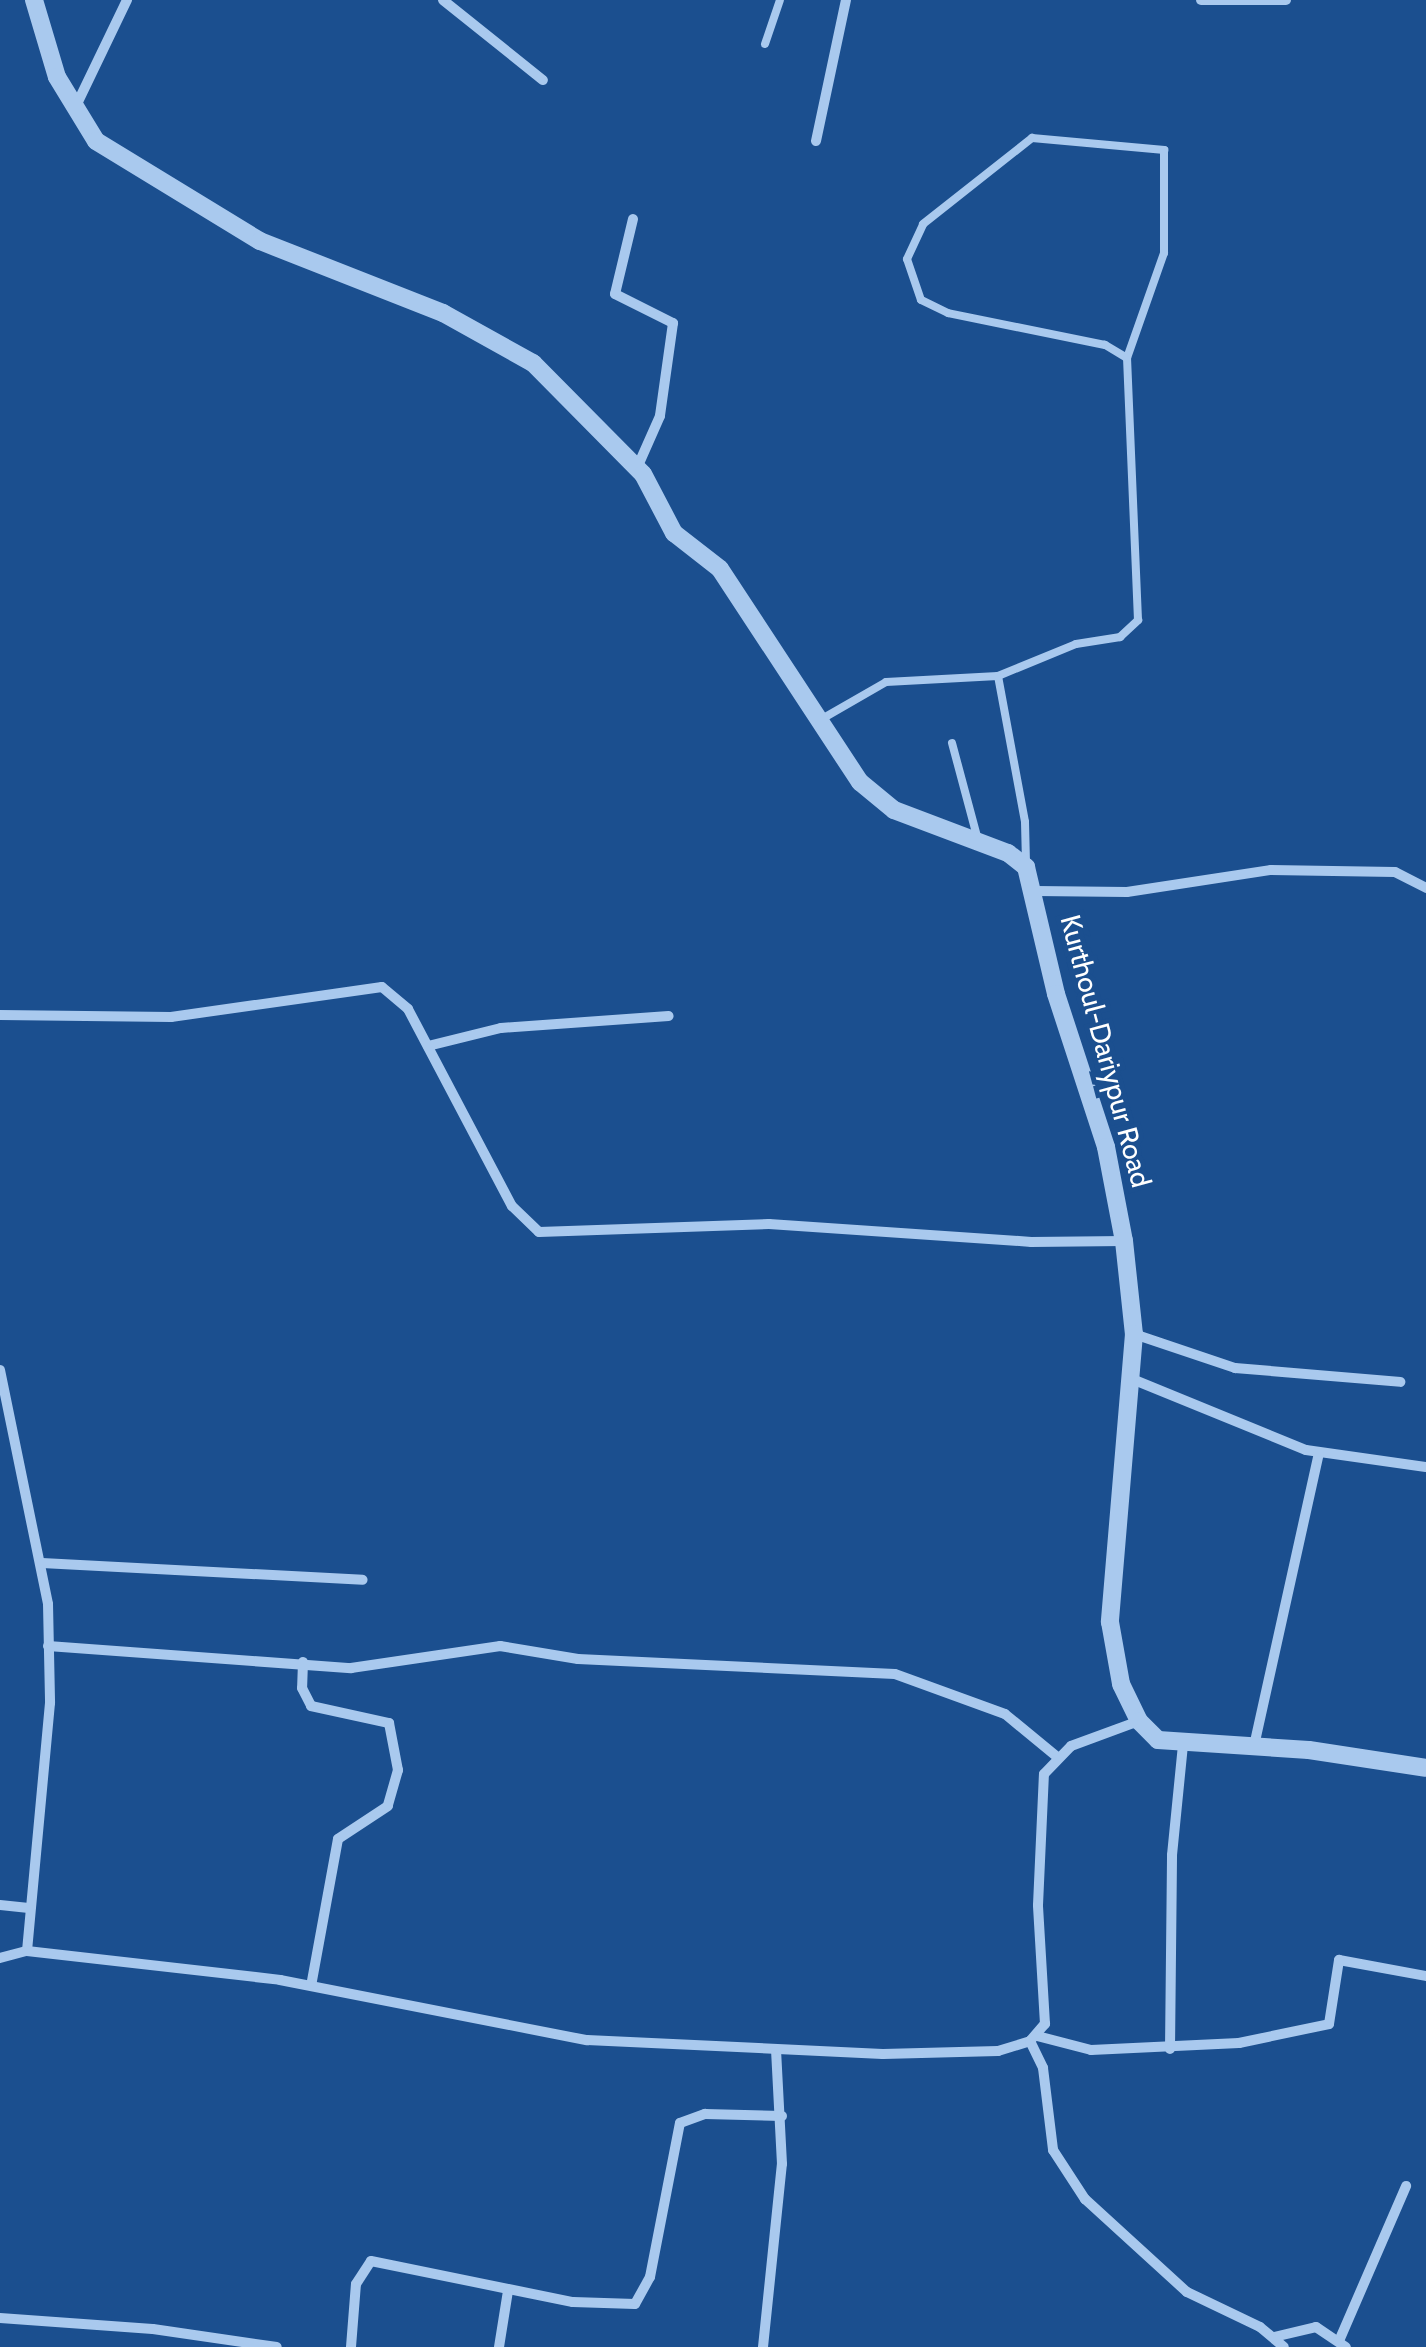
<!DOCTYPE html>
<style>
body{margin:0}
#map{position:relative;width:1426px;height:2347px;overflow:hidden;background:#1b4f8f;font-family:Cabin,sans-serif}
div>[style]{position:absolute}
.service>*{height:8px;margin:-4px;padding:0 4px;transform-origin:4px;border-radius:4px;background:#a9c9ee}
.minor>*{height:10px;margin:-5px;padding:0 5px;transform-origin:5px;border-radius:5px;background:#a9c9ee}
.tertiary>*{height:18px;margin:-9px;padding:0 9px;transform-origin:9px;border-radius:9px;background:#a9c9ee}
span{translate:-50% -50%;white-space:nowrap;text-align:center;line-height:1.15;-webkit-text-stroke:10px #1b4f8f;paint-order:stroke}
.street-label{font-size:28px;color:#fff}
</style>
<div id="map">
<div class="service">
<i style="left:765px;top:44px;width:46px;rotate:-71.2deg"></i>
<i style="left:998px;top:676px;width:148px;rotate:79.5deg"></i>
<i style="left:1025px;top:822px;width:40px;rotate:88.6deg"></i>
<i style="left:820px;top:720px;width:76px;rotate:-29.9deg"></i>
<i style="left:886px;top:682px;width:112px;rotate:-3.1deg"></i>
<i style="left:998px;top:676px;width:84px;rotate:-22.3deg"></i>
<i style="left:1076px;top:644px;width:45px;rotate:-9deg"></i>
<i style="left:1120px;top:637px;width:25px;rotate:-43deg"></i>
<i style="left:1138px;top:620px;width:262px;rotate:-92.4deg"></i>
<i style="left:1127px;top:358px;width:26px;rotate:-149deg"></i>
<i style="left:1105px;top:345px;width:160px;rotate:-168.5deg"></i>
<i style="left:948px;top:313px;width:30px;rotate:-154deg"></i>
<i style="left:921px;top:300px;width:43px;rotate:-108.9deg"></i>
<i style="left:907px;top:259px;width:38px;rotate:-65deg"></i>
<i style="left:923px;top:224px;width:139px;rotate:-38.3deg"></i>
<i style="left:1032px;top:138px;width:133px;rotate:5.2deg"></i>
<i style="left:1164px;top:150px;width:103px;rotate:90deg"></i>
<i style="left:1164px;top:253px;width:111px;rotate:109.4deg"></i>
<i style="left:952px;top:743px;width:100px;rotate:75deg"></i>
</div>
<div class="minor">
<i style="left:443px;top:0;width:128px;rotate:38.7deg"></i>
<i style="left:1201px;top:0;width:85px"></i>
<i style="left:75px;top:108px;width:120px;rotate:-64.3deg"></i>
<i style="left:816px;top:141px;width:144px;rotate:-78deg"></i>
<i style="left:633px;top:219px;width:77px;rotate:103.5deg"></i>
<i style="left:615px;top:294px;width:65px;rotate:26.6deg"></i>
<i style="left:673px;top:323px;width:94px;rotate:98deg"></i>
<i style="left:660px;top:416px;width:57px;rotate:113.9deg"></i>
<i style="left:1036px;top:891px;width:91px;rotate:0.6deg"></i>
<i style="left:1127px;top:892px;width:146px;rotate:-8.7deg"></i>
<i style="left:1271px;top:870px;width:124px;rotate:0.9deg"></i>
<i style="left:1395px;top:872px;width:35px;rotate:27deg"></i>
<i style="left:0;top:1015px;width:171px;rotate:0.7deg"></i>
<i style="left:171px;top:1017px;width:213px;rotate:-8.1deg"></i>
<i style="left:382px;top:987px;width:34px;rotate:40deg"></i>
<i style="left:408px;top:1009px;width:223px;rotate:62.2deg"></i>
<i style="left:512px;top:1206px;width:37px;rotate:44deg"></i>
<i style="left:539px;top:1232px;width:230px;rotate:-2deg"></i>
<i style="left:769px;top:1224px;width:263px;rotate:3.9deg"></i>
<i style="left:1031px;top:1242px;width:93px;rotate:-0.6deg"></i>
<i style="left:428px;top:1046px;width:75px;rotate:-13.9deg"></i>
<i style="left:501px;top:1028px;width:168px;rotate:-4.1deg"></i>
<i style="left:1134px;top:1334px;width:107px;rotate:18.6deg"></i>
<i style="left:1235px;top:1368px;width:166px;rotate:4.8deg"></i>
<i style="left:0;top:1370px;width:239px;rotate:78.4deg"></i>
<i style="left:48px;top:1604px;width:99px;rotate:88.8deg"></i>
<i style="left:50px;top:1703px;width:249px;rotate:95.3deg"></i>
<i style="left:1132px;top:1379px;width:188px;rotate:22.2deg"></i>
<i style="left:1306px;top:1450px;width:121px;rotate:8.1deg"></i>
<i style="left:42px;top:1563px;width:321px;rotate:3deg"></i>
<i style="left:48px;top:1646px;width:304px;rotate:4.2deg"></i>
<i style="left:351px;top:1668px;width:151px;rotate:-8.4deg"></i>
<i style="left:500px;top:1646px;width:79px;rotate:9.5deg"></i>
<i style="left:578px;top:1659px;width:317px;rotate:2.7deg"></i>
<i style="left:895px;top:1674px;width:117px;rotate:20deg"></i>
<i style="left:1005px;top:1714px;width:66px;rotate:39.5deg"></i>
<i style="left:303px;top:1662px;width:26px;rotate:92deg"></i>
<i style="left:302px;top:1688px;width:20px;rotate:63deg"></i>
<i style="left:311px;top:1706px;width:80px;rotate:12.3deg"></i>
<i style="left:389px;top:1723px;width:48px;rotate:79.2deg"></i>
<i style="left:398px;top:1770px;width:37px;rotate:106deg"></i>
<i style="left:388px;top:1806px;width:60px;rotate:146.6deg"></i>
<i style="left:338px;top:1839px;width:149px;rotate:100.4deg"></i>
<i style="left:1254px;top:1746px;width:300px;rotate:-77.5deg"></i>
<i style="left:0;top:1905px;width:29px;rotate:6deg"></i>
<i style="left:0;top:1958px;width:28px;rotate:-15deg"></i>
<i style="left:27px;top:1951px;width:255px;rotate:6.5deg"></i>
<i style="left:280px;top:1980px;width:313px;rotate:11.1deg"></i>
<i style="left:587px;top:2040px;width:296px;rotate:2.7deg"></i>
<i style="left:883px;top:2054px;width:115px;rotate:-1.5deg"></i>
<i style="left:998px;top:2051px;width:34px;rotate:-17deg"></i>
<i style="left:1030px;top:2041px;width:23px;rotate:-49deg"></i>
<i style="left:1045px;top:2024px;width:119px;rotate:-93.4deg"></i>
<i style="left:1038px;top:1905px;width:131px;rotate:-87.4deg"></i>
<i style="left:1044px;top:1774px;width:39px;rotate:-46deg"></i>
<i style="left:1071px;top:1746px;width:72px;rotate:-20.2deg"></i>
<i style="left:1037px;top:2036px;width:56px;rotate:14.5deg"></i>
<i style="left:1091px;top:2050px;width:148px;rotate:-2.7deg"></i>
<i style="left:1239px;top:2043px;width:92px;rotate:-11.9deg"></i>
<i style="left:1329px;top:2024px;width:65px;rotate:-81.1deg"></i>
<i style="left:1339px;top:1960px;width:88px;rotate:10.4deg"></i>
<i style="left:1030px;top:2041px;width:30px;rotate:64deg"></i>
<i style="left:1043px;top:2068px;width:83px;rotate:83deg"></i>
<i style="left:1053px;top:2150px;width:59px;rotate:56.9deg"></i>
<i style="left:1085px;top:2199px;width:138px;rotate:42.4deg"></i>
<i style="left:1187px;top:2292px;width:81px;rotate:25.6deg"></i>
<i style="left:1260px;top:2327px;width:31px;rotate:40deg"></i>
<i style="left:1170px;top:2049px;width:194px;rotate:-89.4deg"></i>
<i style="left:1172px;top:1855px;width:112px;rotate:-84.3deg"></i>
<i style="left:0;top:2318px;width:153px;rotate:4.1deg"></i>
<i style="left:153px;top:2329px;width:125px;rotate:8.3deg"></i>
<i style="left:1274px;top:2337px;width:43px;rotate:-13.4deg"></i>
<i style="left:1316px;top:2327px;width:36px;rotate:34deg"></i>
<i style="left:1339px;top:2341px;width:169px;rotate:-66.6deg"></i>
<i style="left:351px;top:2347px;width:63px;rotate:-85.5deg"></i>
<i style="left:356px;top:2284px;width:27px;rotate:-57deg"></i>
<i style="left:371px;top:2261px;width:206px;rotate:11.5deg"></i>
<i style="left:573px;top:2302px;width:62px;rotate:1.8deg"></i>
<i style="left:635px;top:2304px;width:31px;rotate:-61deg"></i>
<i style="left:650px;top:2277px;width:157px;rotate:-79deg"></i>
<i style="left:680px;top:2123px;width:27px;rotate:-20deg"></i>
<i style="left:705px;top:2114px;width:77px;rotate:1.5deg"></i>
<i style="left:499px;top:2347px;width:57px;rotate:-80.9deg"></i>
<i style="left:763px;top:2347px;width:184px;rotate:-84.1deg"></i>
<i style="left:782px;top:2164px;width:114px;rotate:-93deg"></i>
</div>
<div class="tertiary">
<i style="left:34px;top:0;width:80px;rotate:73.4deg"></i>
<i style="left:57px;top:77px;width:75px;rotate:58.6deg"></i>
<i style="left:96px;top:141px;width:192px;rotate:31.4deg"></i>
<i style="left:260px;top:241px;width:197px;rotate:21.5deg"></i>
<i style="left:443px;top:313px;width:103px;rotate:29.1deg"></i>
<i style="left:533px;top:363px;width:156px;rotate:45.3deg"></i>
<i style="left:643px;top:474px;width:67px;rotate:62.3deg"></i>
<i style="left:674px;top:533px;width:58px;rotate:38deg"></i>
<i style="left:720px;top:569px;width:255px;rotate:56.7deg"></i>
<i style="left:860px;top:782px;width:44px;rotate:39.5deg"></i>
<i style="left:894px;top:810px;width:122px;rotate:20.7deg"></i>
<i style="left:1008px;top:853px;width:23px;rotate:38deg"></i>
<i style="left:1026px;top:867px;width:130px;rotate:76.7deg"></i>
<i style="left:1056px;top:994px;width:161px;rotate:71.9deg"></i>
<i style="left:1106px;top:1147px;width:96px;rotate:79.2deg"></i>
<i style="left:1124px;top:1241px;width:94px;rotate:83.9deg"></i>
<i style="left:1134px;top:1334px;width:289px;rotate:94.8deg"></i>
<i style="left:1110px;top:1622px;width:63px;rotate:79.9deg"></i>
<i style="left:1121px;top:1684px;width:41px;rotate:64.1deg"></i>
<i style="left:1139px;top:1721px;width:27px;rotate:45deg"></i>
<i style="left:1158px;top:1740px;width:151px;rotate:3.8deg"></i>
<i style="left:1309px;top:1750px;width:118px;rotate:8.7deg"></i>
</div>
<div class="street-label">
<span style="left:1106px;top:1051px;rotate:75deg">Kurthoul-Dariypur Road</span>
</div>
</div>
